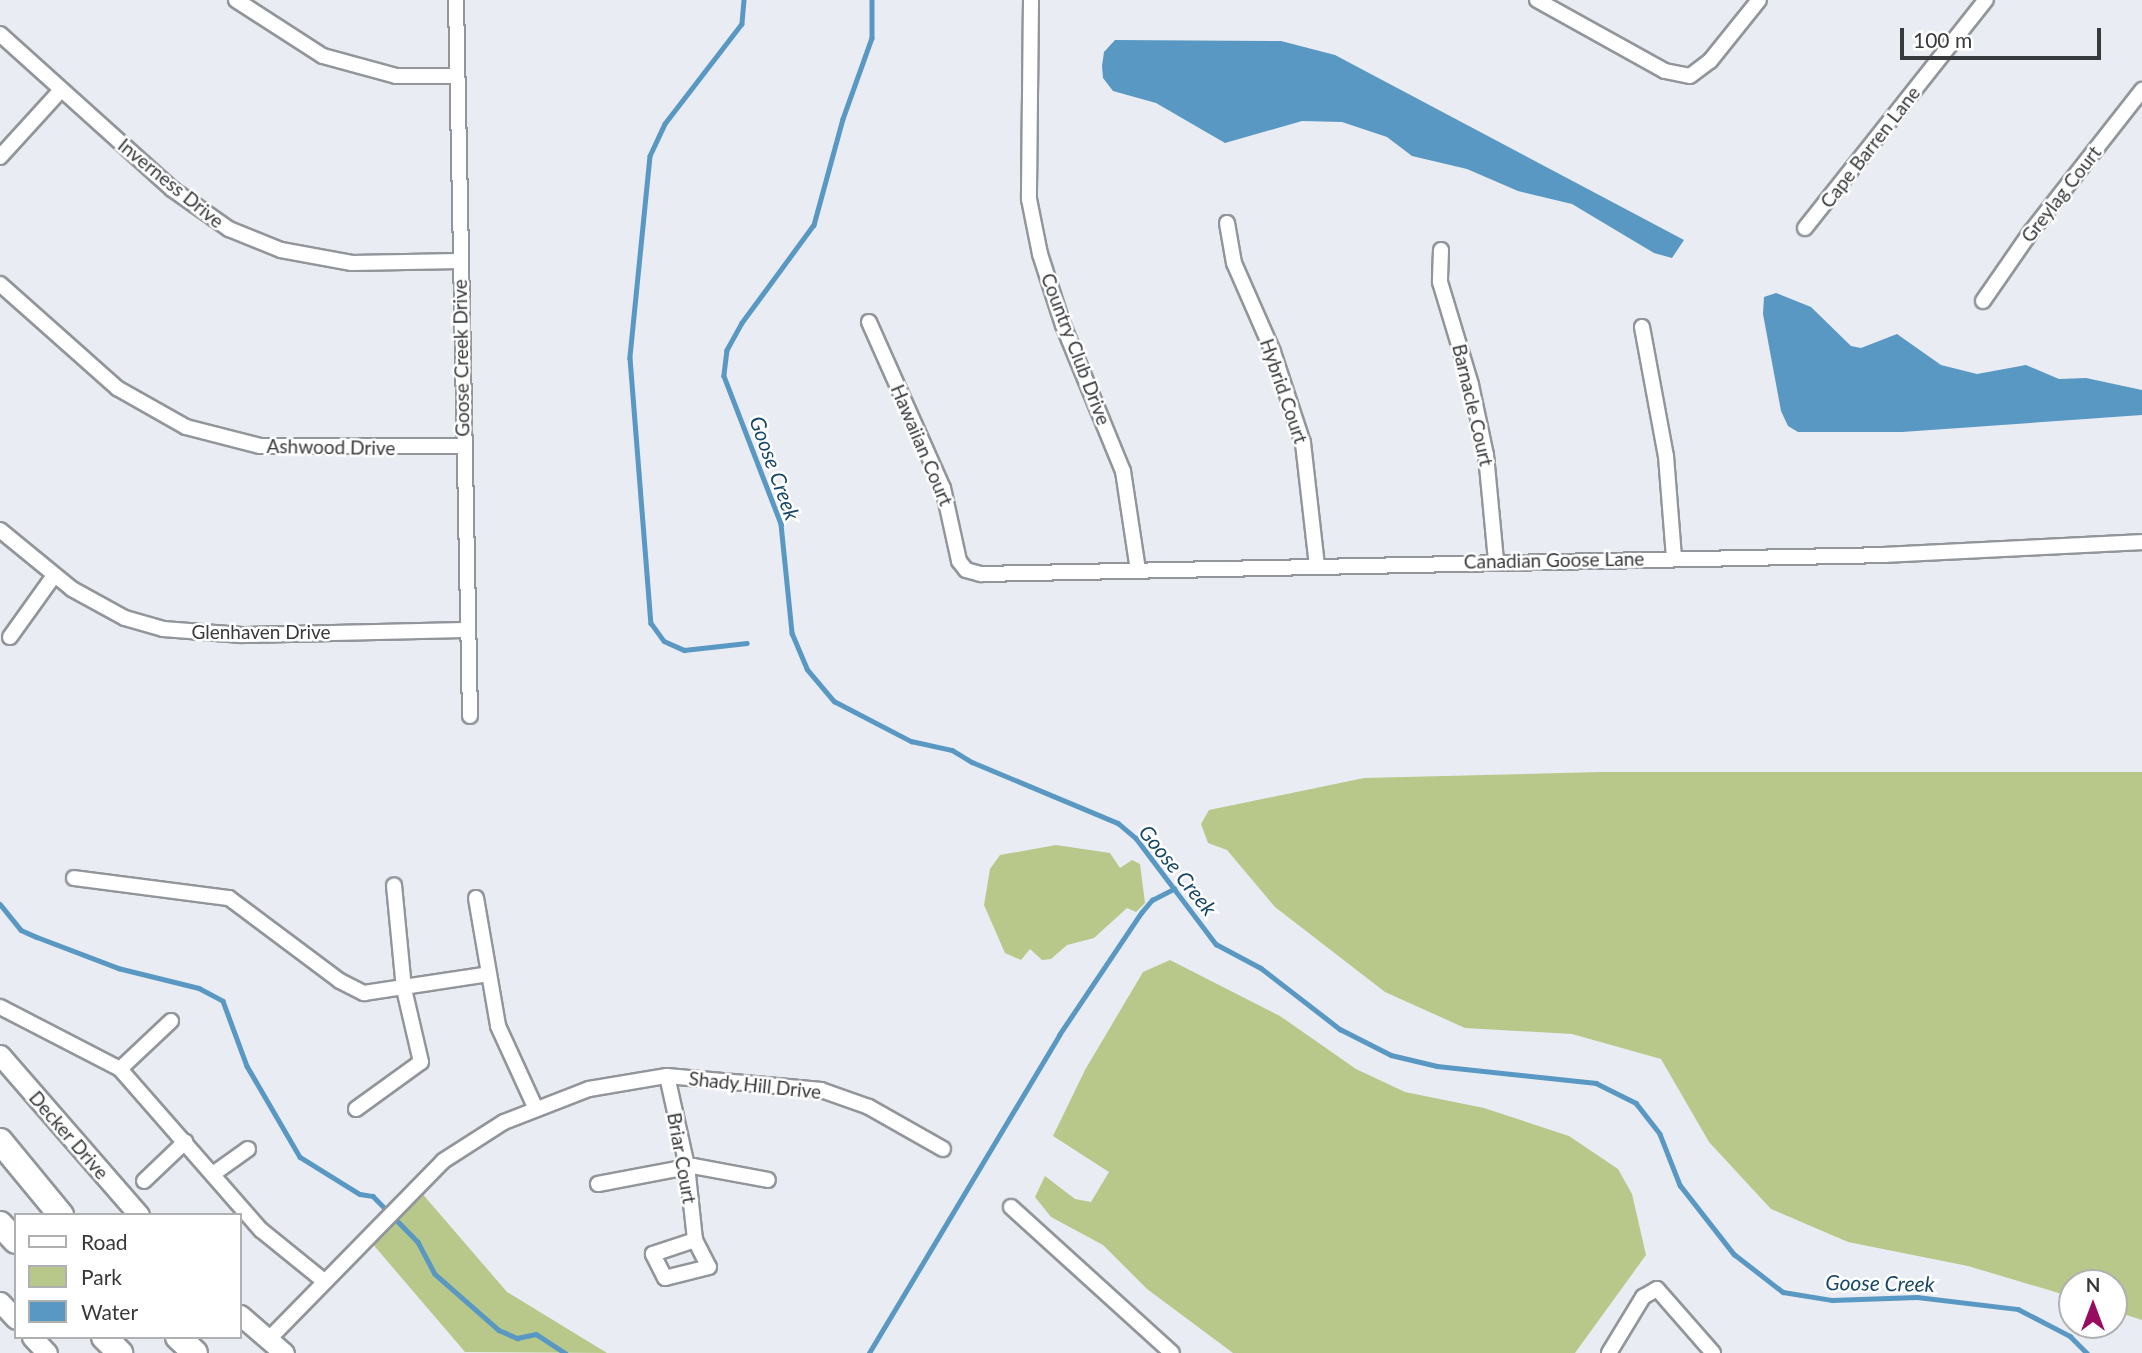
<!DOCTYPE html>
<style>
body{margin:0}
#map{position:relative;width:2142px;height:1353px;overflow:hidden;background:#e9ecf2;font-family:Lato,sans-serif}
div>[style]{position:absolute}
.green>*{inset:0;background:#b8c88a}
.water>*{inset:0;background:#5998c3}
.stream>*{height:4.5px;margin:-2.25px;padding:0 2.25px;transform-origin:2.25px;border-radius:2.25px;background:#5998c3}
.roads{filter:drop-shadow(2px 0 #92969b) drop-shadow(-2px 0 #92969b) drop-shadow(0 2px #92969b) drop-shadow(0 -2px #92969b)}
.minor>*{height:14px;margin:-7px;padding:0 7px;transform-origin:7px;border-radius:7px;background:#fff}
.secondary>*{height:19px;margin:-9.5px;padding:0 9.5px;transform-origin:9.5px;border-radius:9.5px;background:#fff}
.motorway>*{height:24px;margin:-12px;padding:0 12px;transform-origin:12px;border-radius:12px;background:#fff}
span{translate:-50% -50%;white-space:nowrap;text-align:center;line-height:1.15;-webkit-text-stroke:5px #fff;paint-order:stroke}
.street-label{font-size:19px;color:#38393b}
.water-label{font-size:21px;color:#184867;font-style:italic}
.legend{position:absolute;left:14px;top:1213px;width:228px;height:126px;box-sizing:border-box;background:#fff;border:2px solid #afb0b1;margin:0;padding:9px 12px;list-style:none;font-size:21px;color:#38393b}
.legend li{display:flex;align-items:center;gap:14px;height:35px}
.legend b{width:35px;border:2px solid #afb0b1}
.north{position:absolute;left:2058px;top:1269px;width:70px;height:70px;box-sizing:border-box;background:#fff;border:2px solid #afb0b1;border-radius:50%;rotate:0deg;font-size:19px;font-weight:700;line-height:28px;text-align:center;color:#38393b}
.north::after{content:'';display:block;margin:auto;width:24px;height:32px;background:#980c60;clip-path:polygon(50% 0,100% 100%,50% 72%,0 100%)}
.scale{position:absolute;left:1900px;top:28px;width:201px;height:32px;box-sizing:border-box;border:4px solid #38393b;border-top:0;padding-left:9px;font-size:21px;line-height:24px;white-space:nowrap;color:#38393b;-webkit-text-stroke:5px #fff;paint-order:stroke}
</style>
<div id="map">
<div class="green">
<i style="clip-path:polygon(1600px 772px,2142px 772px,2142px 1320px,2114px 1311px,2114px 1283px,2072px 1283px,2072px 1297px,1968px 1266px,1848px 1242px,1771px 1209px,1709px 1142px,1661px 1059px,1572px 1034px,1465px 1028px,1385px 992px,1275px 907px,1227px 850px,1208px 843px,1201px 824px,1209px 810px,1364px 778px)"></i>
<i style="clip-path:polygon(1056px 845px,1110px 853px,1120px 868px,1132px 860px,1140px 864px,1145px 903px,1136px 912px,1127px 908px,1094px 938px,1067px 945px,1051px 959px,1042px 960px,1030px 949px,1021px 960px,1005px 953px,984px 905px,990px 869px,1000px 855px)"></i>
<i style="clip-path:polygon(1170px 960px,1280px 1016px,1356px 1069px,1405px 1092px,1484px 1108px,1569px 1136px,1618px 1169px,1632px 1194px,1646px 1255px,1575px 1353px,1233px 1353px,1147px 1289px,1103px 1245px,1051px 1217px,1035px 1197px,1045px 1176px,1075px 1199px,1091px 1202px,1109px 1172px,1053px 1136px,1085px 1070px,1143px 972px)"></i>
<i style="clip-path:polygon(420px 1191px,507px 1292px,607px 1353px,465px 1352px,371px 1242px)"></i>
</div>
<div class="water">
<i style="clip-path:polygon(1115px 40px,1281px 41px,1335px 55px,1684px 240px,1672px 258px,1654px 253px,1572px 204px,1518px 191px,1467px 169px,1412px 156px,1387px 137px,1342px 122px,1302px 121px,1225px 143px,1156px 103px,1113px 91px,1103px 78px,1102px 66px,1104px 52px)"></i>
<i style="clip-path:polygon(1776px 293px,1811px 307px,1851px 346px,1861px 348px,1897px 334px,1941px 365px,1977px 374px,2026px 365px,2059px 379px,2086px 378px,2142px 390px,2142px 415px,1902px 432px,1798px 432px,1788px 426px,1781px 411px,1763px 314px,1764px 297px)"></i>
</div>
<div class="stream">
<i style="left:744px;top:0;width:24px;rotate:95deg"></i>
<i style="left:742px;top:24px;width:126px;rotate:127.6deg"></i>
<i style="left:665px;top:124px;width:35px;rotate:115deg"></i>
<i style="left:650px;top:156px;width:203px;rotate:95.7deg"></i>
<i style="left:630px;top:358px;width:266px;rotate:85.5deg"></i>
<i style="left:651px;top:623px;width:22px;rotate:54deg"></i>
<i style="left:664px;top:641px;width:22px;rotate:24deg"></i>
<i style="left:684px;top:650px;width:63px;rotate:-6.3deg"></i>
<i style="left:872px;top:0;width:38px;rotate:90deg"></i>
<i style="left:872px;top:38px;width:86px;rotate:109.7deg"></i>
<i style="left:843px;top:119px;width:110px;rotate:105.3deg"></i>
<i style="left:814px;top:225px;width:122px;rotate:126.3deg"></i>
<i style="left:742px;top:323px;width:31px;rotate:119deg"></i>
<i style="left:727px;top:350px;width:26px;rotate:97deg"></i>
<i style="left:724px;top:376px;width:159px;rotate:68.9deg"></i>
<i style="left:781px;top:524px;width:110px;rotate:84.2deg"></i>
<i style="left:792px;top:633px;width:39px;rotate:67deg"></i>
<i style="left:807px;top:669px;width:42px;rotate:49.8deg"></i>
<i style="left:834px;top:701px;width:87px;rotate:27.5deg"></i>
<i style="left:911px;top:741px;width:42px;rotate:12.4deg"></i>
<i style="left:952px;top:750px;width:23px;rotate:31deg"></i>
<i style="left:972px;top:762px;width:158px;rotate:22.7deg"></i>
<i style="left:1118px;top:823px;width:23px;rotate:40deg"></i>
<i style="left:1136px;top:838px;width:133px;rotate:53deg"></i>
<i style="left:1216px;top:944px;width:51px;rotate:28.1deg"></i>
<i style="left:1261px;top:968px;width:100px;rotate:37.7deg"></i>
<i style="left:1340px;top:1029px;width:57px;rotate:27deg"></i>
<i style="left:1391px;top:1055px;width:47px;rotate:13.4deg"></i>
<i style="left:1437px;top:1066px;width:160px;rotate:6.1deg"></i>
<i style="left:1596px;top:1083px;width:45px;rotate:26.6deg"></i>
<i style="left:1636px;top:1103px;width:39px;rotate:52deg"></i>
<i style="left:1660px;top:1134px;width:55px;rotate:68.6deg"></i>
<i style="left:1680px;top:1185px;width:88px;rotate:52deg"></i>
<i style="left:1734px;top:1254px;width:62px;rotate:37.8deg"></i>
<i style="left:1783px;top:1292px;width:50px;rotate:9.3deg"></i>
<i style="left:1832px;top:1300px;width:85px;rotate:-2deg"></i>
<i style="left:1917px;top:1297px;width:102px;rotate:6.8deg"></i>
<i style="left:2018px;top:1309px;width:59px;rotate:27.4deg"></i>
<i style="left:2070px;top:1336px;width:24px;rotate:45deg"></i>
<i style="left:0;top:904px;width:33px;rotate:51deg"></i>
<i style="left:21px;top:930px;width:17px;rotate:24deg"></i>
<i style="left:37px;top:937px;width:87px;rotate:20.9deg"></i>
<i style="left:118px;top:968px;width:83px;rotate:13.9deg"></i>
<i style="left:199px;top:988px;width:27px;rotate:28deg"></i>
<i style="left:223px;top:1001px;width:69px;rotate:69.7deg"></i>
<i style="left:247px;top:1066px;width:105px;rotate:59.8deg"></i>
<i style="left:300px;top:1157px;width:70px;rotate:31.7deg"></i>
<i style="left:360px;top:1194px;width:13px;rotate:9deg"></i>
<i style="left:373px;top:1196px;width:64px;rotate:45.6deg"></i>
<i style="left:418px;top:1242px;width:36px;rotate:62deg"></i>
<i style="left:435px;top:1274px;width:85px;rotate:41.2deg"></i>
<i style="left:499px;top:1330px;width:20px;rotate:24deg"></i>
<i style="left:517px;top:1338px;width:19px;rotate:-12deg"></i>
<i style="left:536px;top:1334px;width:35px;rotate:33deg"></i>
<i style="left:869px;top:1353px;width:370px;rotate:-59.1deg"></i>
<i style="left:1059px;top:1035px;width:147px;rotate:-56.1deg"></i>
<i style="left:1141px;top:913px;width:17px;rotate:-50deg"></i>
<i style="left:1152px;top:900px;width:25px;rotate:-27deg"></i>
</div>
<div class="roads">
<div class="minor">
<i style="left:236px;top:0;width:103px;rotate:32.8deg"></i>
<i style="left:323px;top:56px;width:76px;rotate:15.3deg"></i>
<i style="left:396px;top:76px;width:61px"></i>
<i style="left:456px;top:0;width:716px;rotate:88.88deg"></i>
<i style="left:1031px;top:0;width:199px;rotate:90.6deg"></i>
<i style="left:1029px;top:199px;width:56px;rotate:78.7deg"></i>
<i style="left:1040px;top:254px;width:75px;rotate:72.1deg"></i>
<i style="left:1063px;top:325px;width:158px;rotate:67.7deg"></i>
<i style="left:1123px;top:471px;width:100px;rotate:81.4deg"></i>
<i style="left:1537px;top:0;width:146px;rotate:29deg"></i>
<i style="left:1665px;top:71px;width:25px;rotate:11deg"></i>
<i style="left:1690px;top:76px;width:25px;rotate:-37deg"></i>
<i style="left:1710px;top:61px;width:78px;rotate:-51.2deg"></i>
<i style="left:0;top:34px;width:232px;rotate:42deg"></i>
<i style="left:172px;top:189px;width:70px;rotate:35.1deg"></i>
<i style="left:229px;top:229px;width:56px;rotate:22deg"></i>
<i style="left:281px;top:250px;width:72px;rotate:10.4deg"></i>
<i style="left:352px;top:263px;width:108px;rotate:-1.1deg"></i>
<i style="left:0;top:157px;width:91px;rotate:-47.7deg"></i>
<i style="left:1227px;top:223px;width:41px;rotate:80.1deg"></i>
<i style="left:1234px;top:263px;width:97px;rotate:66.3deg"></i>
<i style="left:1273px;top:352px;width:96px;rotate:71.8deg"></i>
<i style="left:1303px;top:443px;width:123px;rotate:83.5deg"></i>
<i style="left:1805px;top:228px;width:291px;rotate:-51.6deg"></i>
<i style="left:1441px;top:250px;width:32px;rotate:92deg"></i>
<i style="left:1440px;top:282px;width:108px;rotate:73.2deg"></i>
<i style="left:1471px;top:385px;width:72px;rotate:77.9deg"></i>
<i style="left:1486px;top:455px;width:106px;rotate:84.6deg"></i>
<i style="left:0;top:284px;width:157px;rotate:41.6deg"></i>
<i style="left:117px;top:388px;width:79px;rotate:29.5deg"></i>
<i style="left:186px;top:427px;width:76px;rotate:14.4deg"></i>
<i style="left:260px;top:446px;width:202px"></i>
<i style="left:1983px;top:301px;width:83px;rotate:-55.3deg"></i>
<i style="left:2030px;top:233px;width:182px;rotate:-51.9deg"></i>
<i style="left:869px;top:322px;width:182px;rotate:66deg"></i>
<i style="left:943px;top:488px;width:75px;rotate:77.6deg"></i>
<i style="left:959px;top:561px;width:11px;rotate:52deg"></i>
<i style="left:966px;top:570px;width:16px;rotate:15deg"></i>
<i style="left:981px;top:574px;width:904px;rotate:-1.2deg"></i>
<i style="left:1885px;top:555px;width:257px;rotate:-2.9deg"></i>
<i style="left:1642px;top:327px;width:131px;rotate:79.5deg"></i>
<i style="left:1666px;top:456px;width:102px;rotate:85.5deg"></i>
<i style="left:0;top:530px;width:93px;rotate:39.3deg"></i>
<i style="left:72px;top:589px;width:60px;rotate:28.7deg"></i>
<i style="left:125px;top:618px;width:40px;rotate:16deg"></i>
<i style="left:163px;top:629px;width:79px;rotate:4.3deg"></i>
<i style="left:242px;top:635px;width:226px;rotate:-1.3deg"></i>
<i style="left:10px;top:637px;width:74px;rotate:-54.4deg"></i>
<i style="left:74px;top:878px;width:156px;rotate:7.4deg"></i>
<i style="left:229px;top:898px;width:139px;rotate:36.8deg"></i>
<i style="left:340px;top:981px;width:27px;rotate:27deg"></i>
<i style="left:364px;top:993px;width:126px;rotate:-8.6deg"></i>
<i style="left:476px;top:898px;width:130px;rotate:80.2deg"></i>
<i style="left:498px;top:1026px;width:91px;rotate:65.4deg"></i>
<i style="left:0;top:1007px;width:135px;rotate:27.3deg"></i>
<i style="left:120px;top:1069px;width:214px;rotate:48.8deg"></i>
<i style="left:261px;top:1230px;width:81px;rotate:39deg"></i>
<i style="left:120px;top:1069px;width:70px;rotate:-43.3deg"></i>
<i style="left:667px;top:1076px;width:92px;rotate:77.5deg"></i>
<i style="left:687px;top:1166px;width:74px;rotate:83.8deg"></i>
<i style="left:695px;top:1240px;width:30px;rotate:63deg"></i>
<i style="left:709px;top:1267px;width:45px;rotate:166deg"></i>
<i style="left:665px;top:1278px;width:27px;rotate:-117deg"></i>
<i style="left:653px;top:1254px;width:44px;rotate:-18.4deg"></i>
<i style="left:356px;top:1109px;width:80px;rotate:-35.9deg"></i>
<i style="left:421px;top:1062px;width:75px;rotate:-103.1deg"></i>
<i style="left:404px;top:989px;width:104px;rotate:-95.5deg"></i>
<i style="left:213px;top:1174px;width:43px;rotate:-35.5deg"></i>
<i style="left:144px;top:1181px;width:57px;rotate:-43.6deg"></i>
<i style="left:598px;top:1184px;width:97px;rotate:-10.7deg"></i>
<i style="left:693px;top:1166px;width:76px;rotate:10.6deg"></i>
<i style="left:1011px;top:1207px;width:217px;rotate:42.2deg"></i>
<i style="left:268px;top:1340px;width:250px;rotate:-45.6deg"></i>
<i style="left:443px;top:1161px;width:72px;rotate:-32.6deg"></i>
<i style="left:504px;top:1122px;width:91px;rotate:-21.2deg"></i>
<i style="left:589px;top:1089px;width:79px;rotate:-9.5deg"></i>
<i style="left:667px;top:1076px;width:155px;rotate:5.2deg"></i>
<i style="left:821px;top:1090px;width:51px;rotate:19.5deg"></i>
<i style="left:869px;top:1107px;width:85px;rotate:29.6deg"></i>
<i style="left:1609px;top:1353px;width:66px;rotate:-58.7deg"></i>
<i style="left:1643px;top:1297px;width:16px;rotate:-30deg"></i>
<i style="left:1657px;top:1289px;width:85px;rotate:48.8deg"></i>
</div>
<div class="secondary">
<i style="left:0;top:1055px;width:212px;rotate:49deg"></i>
<i style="left:0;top:1302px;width:23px;rotate:47deg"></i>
<i style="left:240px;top:1315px;width:58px;rotate:40.8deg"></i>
<i style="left:32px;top:1337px;width:22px;rotate:47deg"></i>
</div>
<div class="motorway">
<i style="left:0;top:1141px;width:96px;rotate:50.5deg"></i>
<i style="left:0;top:1224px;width:23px;rotate:47deg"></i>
<i style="left:104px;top:1337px;width:23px;rotate:45deg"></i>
<i style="left:178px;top:1337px;width:23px;rotate:43deg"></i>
</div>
</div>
<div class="street-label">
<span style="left:1870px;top:147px;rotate:-52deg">Cape Barren Lane</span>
<span style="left:171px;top:183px;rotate:39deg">Inverness Drive</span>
<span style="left:2061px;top:194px;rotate:-52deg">Greylag Court</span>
<span style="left:1076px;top:349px;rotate:69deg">Country Club Drive</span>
<span style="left:461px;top:358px;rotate:-91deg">Goose Creek Drive</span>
<span style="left:1284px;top:391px;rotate:71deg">Hybrid Court</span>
<span style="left:1473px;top:405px;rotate:77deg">Barnacle Court</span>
<span style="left:922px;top:445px;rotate:67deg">Hawaiian Court</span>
<span style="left:331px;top:447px;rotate:1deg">Ashwood Drive</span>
<span style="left:1554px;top:560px;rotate:-1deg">Canadian Goose Lane</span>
<span style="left:261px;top:632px">Glenhaven Drive</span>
<span style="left:755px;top:1085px;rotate:6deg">Shady Hill Drive</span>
<span style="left:69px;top:1135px;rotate:49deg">Decker Drive</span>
<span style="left:682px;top:1158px;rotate:80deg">Briar Court</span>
</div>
<div class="water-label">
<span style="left:775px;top:468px;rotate:70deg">Goose Creek</span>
<span style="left:1178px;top:870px;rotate:51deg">Goose Creek</span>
<span style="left:1880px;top:1283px;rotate:1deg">Goose Creek</span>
</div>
<ul class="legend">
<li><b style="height:9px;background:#fff"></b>Road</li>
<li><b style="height:19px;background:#b8c88a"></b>Park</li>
<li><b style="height:19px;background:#5998c3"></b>Water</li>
</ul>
<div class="north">N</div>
<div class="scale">100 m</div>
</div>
